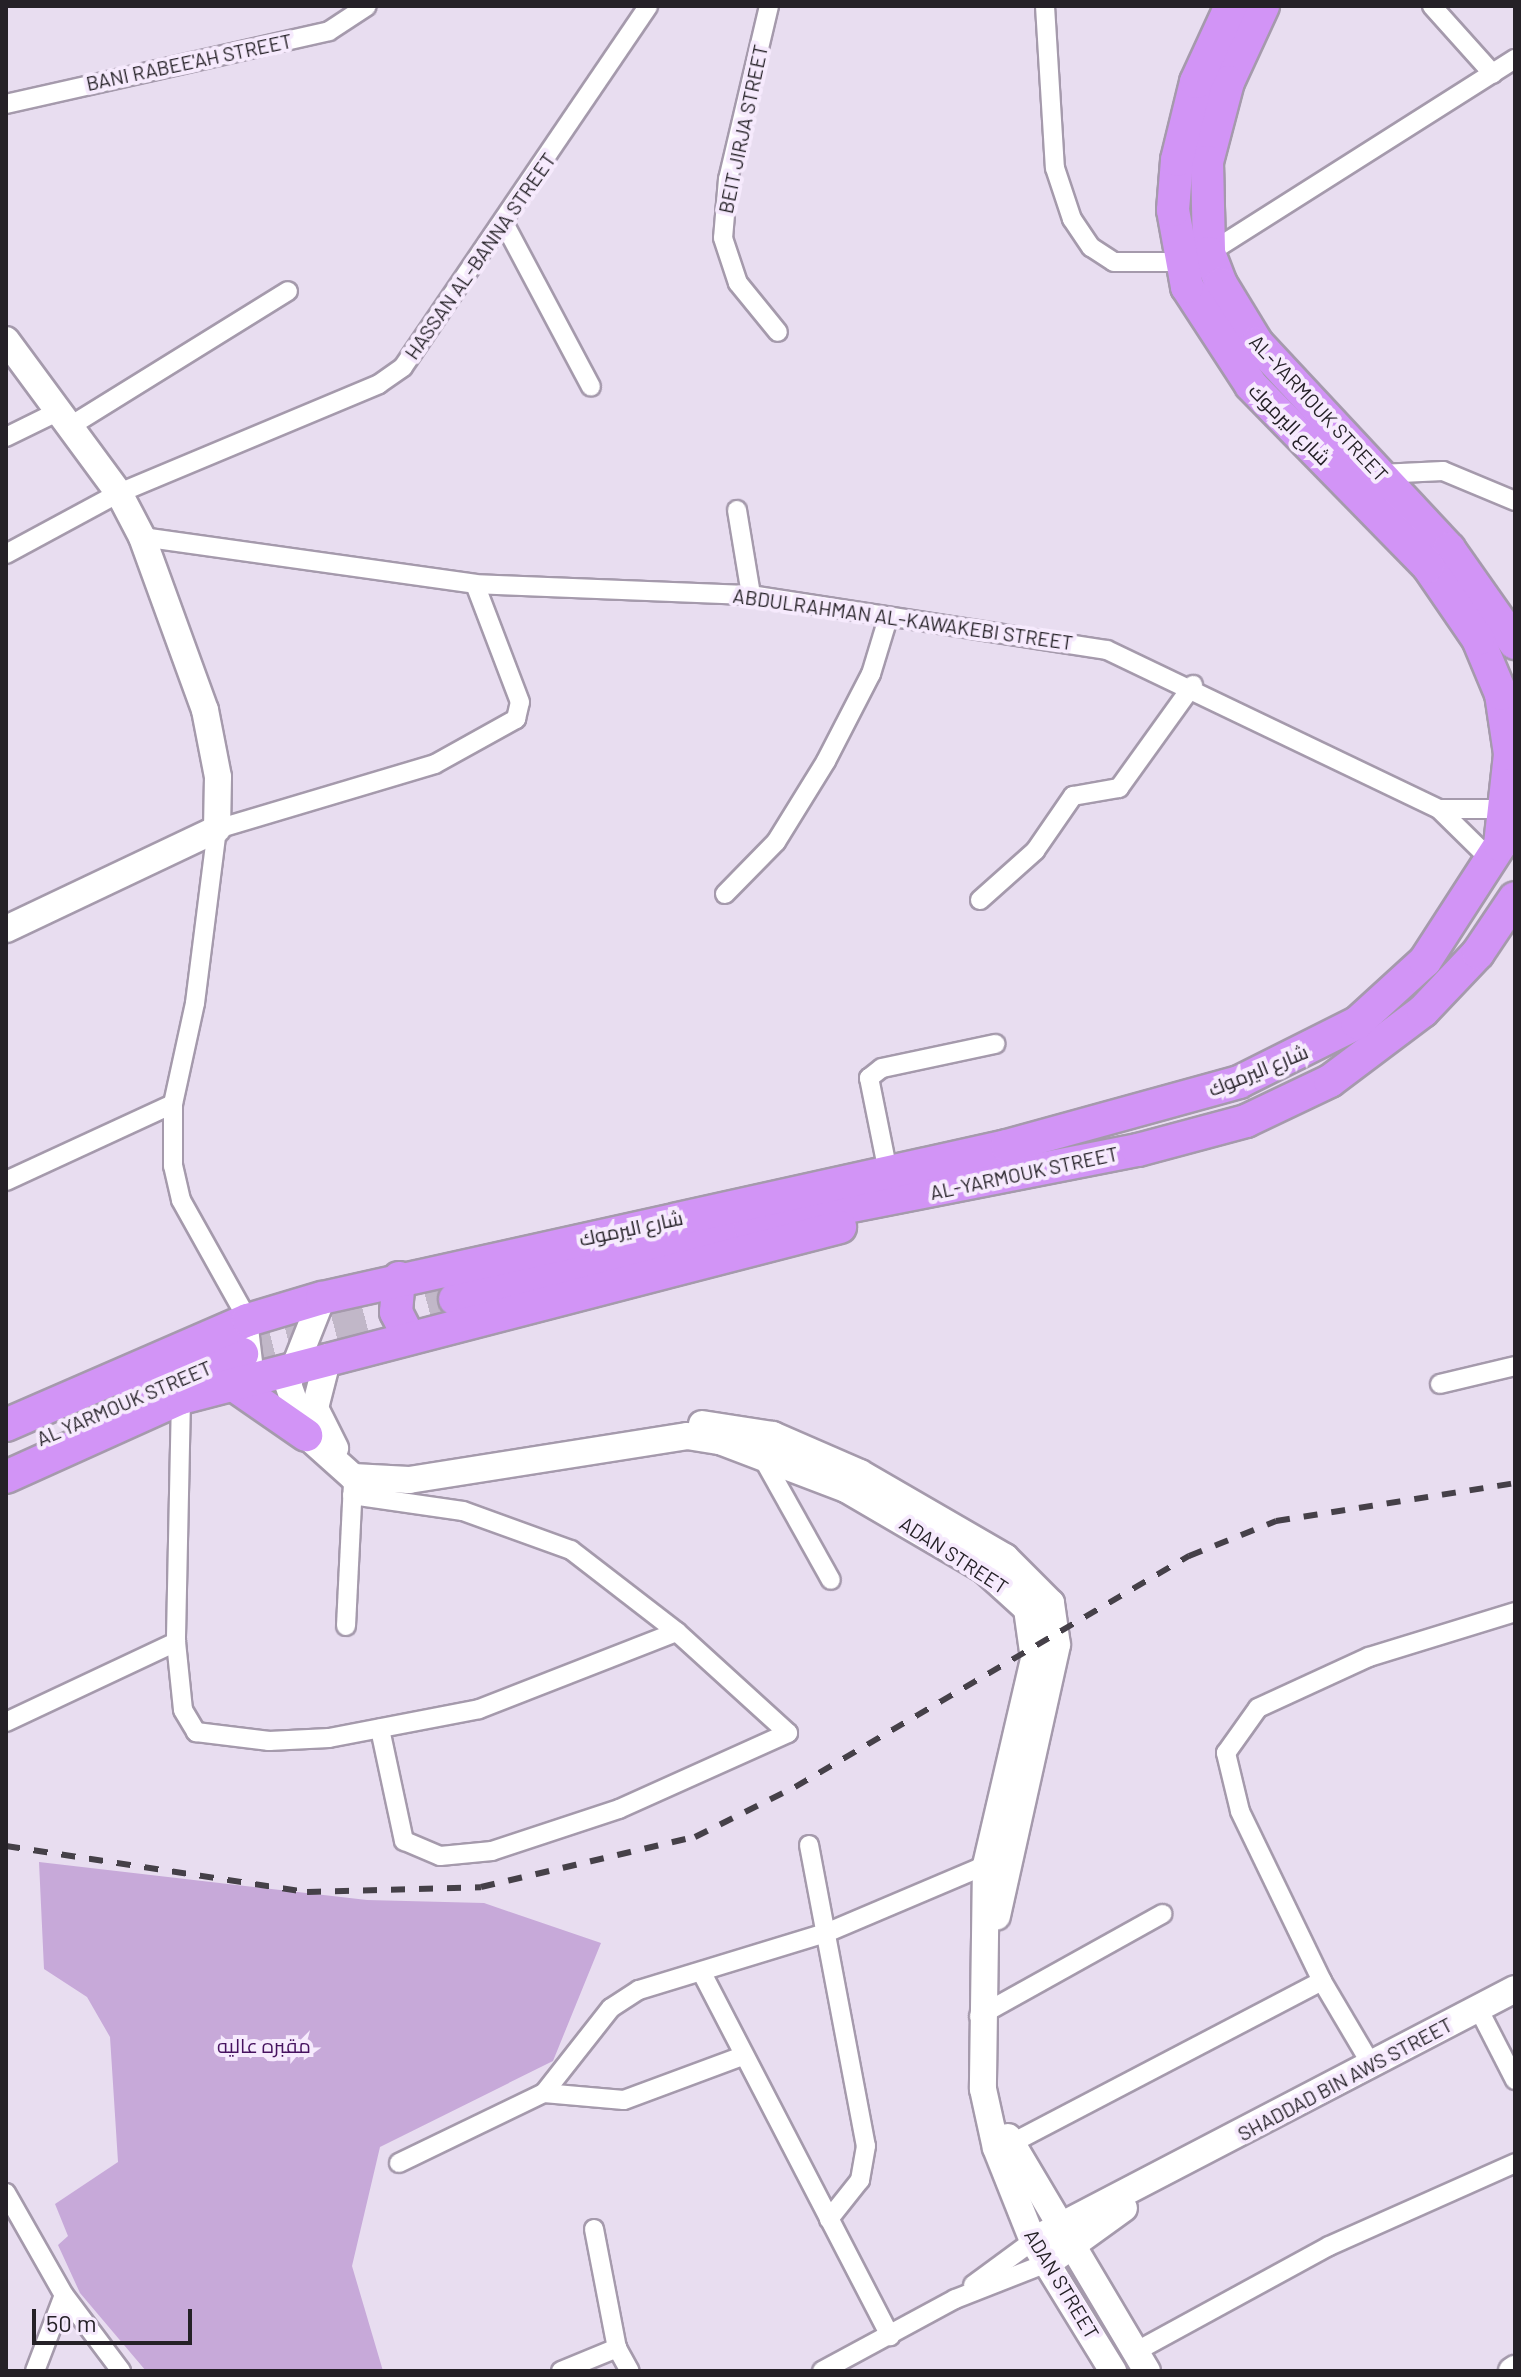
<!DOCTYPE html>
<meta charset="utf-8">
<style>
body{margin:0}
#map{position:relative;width:1521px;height:2377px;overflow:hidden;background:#e8ddf0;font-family:Barlow,Cairo,sans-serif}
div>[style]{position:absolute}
.green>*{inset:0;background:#c7a9d9}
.highway-tunnel>*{height:32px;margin-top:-16px;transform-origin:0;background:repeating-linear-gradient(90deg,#c1b7c8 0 32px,transparent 0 48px)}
.roads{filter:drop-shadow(2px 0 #a59aac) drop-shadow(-2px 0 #a59aac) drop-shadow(0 2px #a59aac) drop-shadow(0 -2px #a59aac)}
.street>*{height:18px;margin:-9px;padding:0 9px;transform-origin:9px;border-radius:9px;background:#fff}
.secondary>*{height:26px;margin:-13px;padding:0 13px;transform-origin:13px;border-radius:13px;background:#fff}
.highway>*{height:32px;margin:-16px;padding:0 16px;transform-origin:16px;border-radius:16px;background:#d294f6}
.rail>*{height:6px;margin-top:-3px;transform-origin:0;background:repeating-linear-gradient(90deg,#454048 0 14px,transparent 0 28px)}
span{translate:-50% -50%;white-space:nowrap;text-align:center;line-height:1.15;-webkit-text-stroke:8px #f6eafd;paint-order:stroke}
.street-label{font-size:20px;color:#252127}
.park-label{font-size:20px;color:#46125f}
.frame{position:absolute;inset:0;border:8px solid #252127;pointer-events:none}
.scale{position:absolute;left:32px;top:2309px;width:160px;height:36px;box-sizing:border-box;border:4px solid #252127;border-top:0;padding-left:10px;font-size:24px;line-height:28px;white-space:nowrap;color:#252127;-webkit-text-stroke:6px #f6eafd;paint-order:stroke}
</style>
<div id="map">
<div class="green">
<i style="clip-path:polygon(39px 1862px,367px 1900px,484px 1903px,601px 1943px,553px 2061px,380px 2147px,352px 2266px,383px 2371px,146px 2371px,80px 2293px,58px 2245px,68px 2236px,55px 2204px,118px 2162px,110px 2037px,87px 1997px,44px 1969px)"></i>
</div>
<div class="highway-tunnel">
<i style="left:242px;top:1354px;width:220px;rotate:-14.5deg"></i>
</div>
<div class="roads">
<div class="street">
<i style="left:769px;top:6px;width:178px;rotate:103.3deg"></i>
<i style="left:728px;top:179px;width:59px;rotate:94.8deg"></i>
<i style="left:723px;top:238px;width:47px;rotate:71.6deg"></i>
<i style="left:738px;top:283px;width:63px;rotate:50.8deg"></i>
<i style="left:1045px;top:6px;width:162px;rotate:86.5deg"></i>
<i style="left:1055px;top:168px;width:54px;rotate:71.6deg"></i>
<i style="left:1072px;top:219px;width:34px;rotate:56deg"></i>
<i style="left:1091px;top:247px;width:27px;rotate:33deg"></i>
<i style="left:1114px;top:262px;width:67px"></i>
<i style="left:1432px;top:6px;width:91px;rotate:48.1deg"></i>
<i style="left:6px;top:104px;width:331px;rotate:-12.7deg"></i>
<i style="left:329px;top:31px;width:45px;rotate:-33.3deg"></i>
<i style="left:505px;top:225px;width:183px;rotate:62deg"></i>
<i style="left:1209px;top:253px;width:362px;rotate:-32.4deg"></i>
<i style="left:72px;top:425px;width:254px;rotate:-31.8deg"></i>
<i style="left:6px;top:437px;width:61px;rotate:-26.1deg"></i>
<i style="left:1380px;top:474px;width:63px;rotate:-2.7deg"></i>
<i style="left:1443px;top:471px;width:78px;rotate:22.6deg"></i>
<i style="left:737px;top:510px;width:86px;rotate:80.6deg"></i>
<i style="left:142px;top:537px;width:336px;rotate:8deg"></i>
<i style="left:475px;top:584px;width:276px;rotate:2.3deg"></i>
<i style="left:751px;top:595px;width:360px;rotate:8.8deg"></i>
<i style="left:1107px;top:650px;width:368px;rotate:25.6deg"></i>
<i style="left:1439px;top:809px;width:76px;rotate:44.5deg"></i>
<i style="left:6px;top:554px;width:128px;rotate:-28.4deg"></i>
<i style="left:119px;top:493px;width:282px;rotate:-22.7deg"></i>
<i style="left:379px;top:384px;width:29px;rotate:-35deg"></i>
<i style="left:403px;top:367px;width:436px;rotate:-55.8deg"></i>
<i style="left:1439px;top:809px;width:67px"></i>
<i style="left:725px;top:894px;width:73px;rotate:-45.6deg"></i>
<i style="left:776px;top:842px;width:95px;rotate:-58.3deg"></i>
<i style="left:826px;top:761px;width:98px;rotate:-62.7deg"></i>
<i style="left:871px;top:674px;width:59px;rotate:-73.1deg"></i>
<i style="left:980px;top:900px;width:74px;rotate:-41.7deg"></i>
<i style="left:1035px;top:851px;width:67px;rotate:-55.4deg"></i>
<i style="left:1073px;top:796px;width:47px;rotate:-9.9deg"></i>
<i style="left:1119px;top:788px;width:127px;rotate:-54.3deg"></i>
<i style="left:888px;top:1172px;width:96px;rotate:-101.4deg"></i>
<i style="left:869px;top:1078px;width:16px;rotate:-38deg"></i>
<i style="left:882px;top:1068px;width:116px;rotate:-12deg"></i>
<i style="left:6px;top:1181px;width:184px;rotate:-24.8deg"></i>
<i style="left:254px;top:1370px;width:50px;rotate:-96.8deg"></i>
<i style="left:248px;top:1320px;width:137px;rotate:-119.2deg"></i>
<i style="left:181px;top:1200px;width:35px;rotate:-103deg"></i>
<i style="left:173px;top:1166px;width:62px;rotate:-90deg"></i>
<i style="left:173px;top:1104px;width:103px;rotate:-77.7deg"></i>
<i style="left:195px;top:1003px;width:175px;rotate:-82.8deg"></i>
<i style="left:217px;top:829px;width:227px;rotate:-16.6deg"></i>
<i style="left:435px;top:764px;width:93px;rotate:-29.1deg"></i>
<i style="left:516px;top:719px;width:17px;rotate:-77deg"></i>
<i style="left:520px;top:702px;width:126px;rotate:-110.9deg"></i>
<i style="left:1440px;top:1384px;width:77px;rotate:-13.5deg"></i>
<i style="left:181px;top:1398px;width:244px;rotate:91.2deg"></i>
<i style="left:176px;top:1642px;width:68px;rotate:84.1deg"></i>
<i style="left:183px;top:1710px;width:26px;rotate:59deg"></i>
<i style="left:196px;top:1732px;width:74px;rotate:7deg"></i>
<i style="left:269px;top:1741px;width:60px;rotate:-2.9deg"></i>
<i style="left:329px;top:1738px;width:153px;rotate:-10.9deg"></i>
<i style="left:479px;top:1709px;width:212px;rotate:-21.3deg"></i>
<i style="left:761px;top:1455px;width:143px;rotate:60.8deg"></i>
<i style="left:352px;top:1495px;width:112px;rotate:8.2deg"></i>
<i style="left:463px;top:1511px;width:115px;rotate:19.9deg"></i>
<i style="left:571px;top:1550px;width:134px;rotate:37.7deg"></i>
<i style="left:677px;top:1632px;width:150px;rotate:42.3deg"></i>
<i style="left:788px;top:1733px;width:185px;rotate:155.8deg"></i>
<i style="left:619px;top:1809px;width:134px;rotate:161.7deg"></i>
<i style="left:492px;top:1851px;width:52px;rotate:174.5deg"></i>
<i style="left:440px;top:1856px;width:39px;rotate:-157deg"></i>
<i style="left:404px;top:1841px;width:115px;rotate:-102.1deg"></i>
<i style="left:346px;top:1626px;width:141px;rotate:-87.2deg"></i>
<i style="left:6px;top:1722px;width:188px;rotate:-25.2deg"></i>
<i style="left:809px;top:1845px;width:306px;rotate:79.3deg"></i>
<i style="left:866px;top:2146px;width:35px;rotate:100deg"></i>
<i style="left:860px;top:2180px;width:50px;rotate:128.5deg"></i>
<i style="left:703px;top:1975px;width:407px;rotate:62.6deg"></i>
<i style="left:1478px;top:2008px;width:81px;rotate:62.8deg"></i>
<i style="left:979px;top:2016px;width:210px;rotate:-29.1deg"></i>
<i style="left:1371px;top:2064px;width:96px;rotate:-120.6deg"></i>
<i style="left:1322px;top:1981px;width:189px;rotate:-115.8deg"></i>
<i style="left:1240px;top:1811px;width:60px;rotate:-103.6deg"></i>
<i style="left:1226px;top:1753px;width:55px;rotate:-54.6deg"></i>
<i style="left:1258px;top:1708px;width:122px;rotate:-24.7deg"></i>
<i style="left:1369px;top:1657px;width:153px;rotate:-17.1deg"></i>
<i style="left:544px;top:2093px;width:80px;rotate:5deg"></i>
<i style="left:624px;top:2100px;width:126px;rotate:-20.4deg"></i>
<i style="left:1010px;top:2144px;width:352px;rotate:-27.6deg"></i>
<i style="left:399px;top:2163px;width:161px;rotate:-25.8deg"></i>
<i style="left:544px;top:2093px;width:108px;rotate:-51.8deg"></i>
<i style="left:611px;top:2008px;width:33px;rotate:-33deg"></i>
<i style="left:639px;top:1990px;width:195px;rotate:-17deg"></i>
<i style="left:826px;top:1933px;width:181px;rotate:-23deg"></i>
<i style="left:6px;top:2193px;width:117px;rotate:60.4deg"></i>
<i style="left:64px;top:2295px;width:95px;rotate:53.1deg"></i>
<i style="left:594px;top:2229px;width:121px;rotate:79.1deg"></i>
<i style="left:617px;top:2348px;width:26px;rotate:61deg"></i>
<i style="left:973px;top:2285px;width:74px;rotate:-36.3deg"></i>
<i style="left:1133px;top:2353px;width:223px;rotate:-28.6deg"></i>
<i style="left:1329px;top:2246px;width:204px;rotate:-24deg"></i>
<i style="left:35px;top:2371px;width:81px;rotate:-69.1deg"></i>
<i style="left:561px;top:2371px;width:61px;rotate:-22.3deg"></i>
<i style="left:822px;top:2371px;width:151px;rotate:-28.4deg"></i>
<i style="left:955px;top:2299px;width:99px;rotate:-21.4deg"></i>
</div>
<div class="secondary">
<i style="left:6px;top:340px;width:190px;rotate:53.6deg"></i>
<i style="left:119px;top:493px;width:50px;rotate:62.4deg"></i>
<i style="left:142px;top:537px;width:184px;rotate:70deg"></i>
<i style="left:205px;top:710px;width:68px;rotate:79deg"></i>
<i style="left:218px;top:777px;width:52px;rotate:91.1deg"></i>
<i style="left:217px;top:829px;width:233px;rotate:154.6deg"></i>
<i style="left:322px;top:1298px;width:92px;rotate:111.6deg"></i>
<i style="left:288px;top:1384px;width:54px;rotate:70.6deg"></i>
<i style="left:306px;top:1435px;width:63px;rotate:41.8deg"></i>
<i style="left:353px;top:1477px;width:56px;rotate:3.1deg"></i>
<i style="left:409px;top:1480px;width:281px;rotate:-9deg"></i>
<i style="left:687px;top:1436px;width:33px;rotate:9deg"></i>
<i style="left:720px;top:1441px;width:135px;rotate:20.9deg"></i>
<i style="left:846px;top:1489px;width:159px;rotate:30.3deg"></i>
<i style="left:983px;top:1569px;width:59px;rotate:42.3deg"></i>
<i style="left:1027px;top:1609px;width:50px;rotate:82deg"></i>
<i style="left:1034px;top:1659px;width:212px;rotate:103.1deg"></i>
<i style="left:986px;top:1865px;width:224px;rotate:90.8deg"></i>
<i style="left:983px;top:2089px;width:60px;rotate:77.6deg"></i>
<i style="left:996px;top:2148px;width:100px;rotate:68.3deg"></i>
<i style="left:1033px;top:2241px;width:153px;rotate:58.4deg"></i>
<i style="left:328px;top:1357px;width:53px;rotate:104.3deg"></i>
<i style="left:315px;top:1408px;width:45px;rotate:63.4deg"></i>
<i style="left:702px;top:1424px;width:72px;rotate:8.8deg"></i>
<i style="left:773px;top:1435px;width:95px;rotate:23.6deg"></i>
<i style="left:860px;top:1473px;width:168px;rotate:30.1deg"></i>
<i style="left:1005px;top:1557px;width:65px;rotate:45deg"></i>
<i style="left:1051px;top:1603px;width:42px;rotate:81.9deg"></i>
<i style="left:1057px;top:1645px;width:278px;rotate:102.5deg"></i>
<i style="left:1008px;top:2137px;width:272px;rotate:59.3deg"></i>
<i style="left:1043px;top:2235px;width:532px;rotate:-27.53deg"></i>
<i style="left:1055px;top:2258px;width:85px;rotate:-35.9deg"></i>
<i style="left:1512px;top:2371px;width:4px;rotate:-34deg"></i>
</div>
<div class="highway">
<i style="left:1263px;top:6px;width:84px;rotate:114.7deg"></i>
<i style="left:1228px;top:82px;width:83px;rotate:104.7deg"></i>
<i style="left:1207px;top:162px;width:91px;rotate:88.7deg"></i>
<i style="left:1209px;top:253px;width:33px;rotate:69deg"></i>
<i style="left:1221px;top:284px;width:69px;rotate:58.6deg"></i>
<i style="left:1257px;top:343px;width:282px;rotate:47deg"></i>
<i style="left:1449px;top:549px;width:115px;rotate:54.9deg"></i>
<i style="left:399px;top:1278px;width:34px;rotate:95deg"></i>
<i style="left:396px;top:1312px;width:27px;rotate:63deg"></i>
<i style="left:455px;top:1299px;width:304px;rotate:-13.9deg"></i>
<i style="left:750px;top:1226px;width:395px;rotate:-11.1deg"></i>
<i style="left:1138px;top:1150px;width:112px;rotate:-15deg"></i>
<i style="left:1246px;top:1121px;width:93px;rotate:-25.5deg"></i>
<i style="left:1330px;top:1081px;width:116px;rotate:-37deg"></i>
<i style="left:1423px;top:1011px;width:80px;rotate:-46.5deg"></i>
<i style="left:1478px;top:953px;width:66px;rotate:-56.1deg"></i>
<i style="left:234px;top:1385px;width:88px;rotate:34.8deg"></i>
<i style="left:132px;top:1396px;width:118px;rotate:-20.9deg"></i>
<i style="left:6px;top:1425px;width:264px;rotate:-23.5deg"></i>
<i style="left:248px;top:1320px;width:77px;rotate:-16.6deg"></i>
<i style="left:322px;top:1298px;width:702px;rotate:-12.51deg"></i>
<i style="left:1007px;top:1146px;width:241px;rotate:-15.4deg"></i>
<i style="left:1239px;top:1082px;width:132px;rotate:-26.6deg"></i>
<i style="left:1357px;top:1023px;width:92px;rotate:-42.4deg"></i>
<i style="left:1425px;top:961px;width:138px;rotate:-57.1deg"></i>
<i style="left:1500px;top:845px;width:92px;rotate:-83.7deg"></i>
<i style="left:1510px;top:754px;width:61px;rotate:-98.5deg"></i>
<i style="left:1501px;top:694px;width:60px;rotate:-112.7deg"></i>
<i style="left:1478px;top:639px;width:88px;rotate:-124.4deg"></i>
<i style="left:1428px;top:566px;width:253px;rotate:-134.4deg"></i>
<i style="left:1251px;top:385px;width:117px;rotate:-123.1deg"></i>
<i style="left:1187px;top:287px;width:78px;rotate:-100.3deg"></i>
<i style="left:1173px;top:210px;width:50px;rotate:-85.4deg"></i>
<i style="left:1177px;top:160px;width:80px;rotate:-76.3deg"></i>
<i style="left:1196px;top:82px;width:84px;rotate:-65.3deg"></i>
<i style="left:6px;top:1477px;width:192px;rotate:-24.3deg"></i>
<i style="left:181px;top:1398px;width:681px;rotate:-14.55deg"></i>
</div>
</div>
<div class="rail">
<i style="left:6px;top:1846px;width:304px;rotate:8.7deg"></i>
<i style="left:307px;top:1892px;width:174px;rotate:-1.6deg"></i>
<i style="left:481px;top:1887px;width:220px;rotate:-13.2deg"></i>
<i style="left:695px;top:1837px;width:112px;rotate:-26.6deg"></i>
<i style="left:795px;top:1787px;width:457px;rotate:-30.4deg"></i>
<i style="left:1189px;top:1556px;width:94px;rotate:-21.9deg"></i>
<i style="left:1276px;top:1521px;width:242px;rotate:-9deg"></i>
</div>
<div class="street-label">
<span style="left:189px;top:62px;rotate:-12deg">BANI RABEE'AH STREET</span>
<span style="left:743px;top:129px;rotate:-78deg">BEIT JIRJA STREET</span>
<span style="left:480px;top:256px;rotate:-55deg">HASSAN AL-BANNA STREET</span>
<span style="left:1319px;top:408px;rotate:47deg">AL-YARMOUK STREET</span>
<span style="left:1290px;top:424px;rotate:45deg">شارع اليرموك</span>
<span style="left:903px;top:619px;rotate:8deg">ABDULRAHMAN AL-KAWAKEBI STREET</span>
<span style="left:1258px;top:1070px;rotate:-22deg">شارع اليرموك</span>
<span style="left:1024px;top:1173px;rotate:-12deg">AL-YARMOUK STREET</span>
<span style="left:631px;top:1228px;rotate:-12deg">شارع اليرموك</span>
<span style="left:124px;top:1403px;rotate:-23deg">AL YARMOUK STREET</span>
<span style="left:954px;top:1555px;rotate:33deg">ADAN STREET</span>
<span style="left:1345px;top:2079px;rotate:-28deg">SHADDAD BIN AWS STREET</span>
<span style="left:1062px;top:2284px;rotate:59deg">ADAN STREET</span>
</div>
<div class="park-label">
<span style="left:264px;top:2045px">مقبره عاليه</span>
</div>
<div class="frame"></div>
<div class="scale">50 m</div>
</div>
